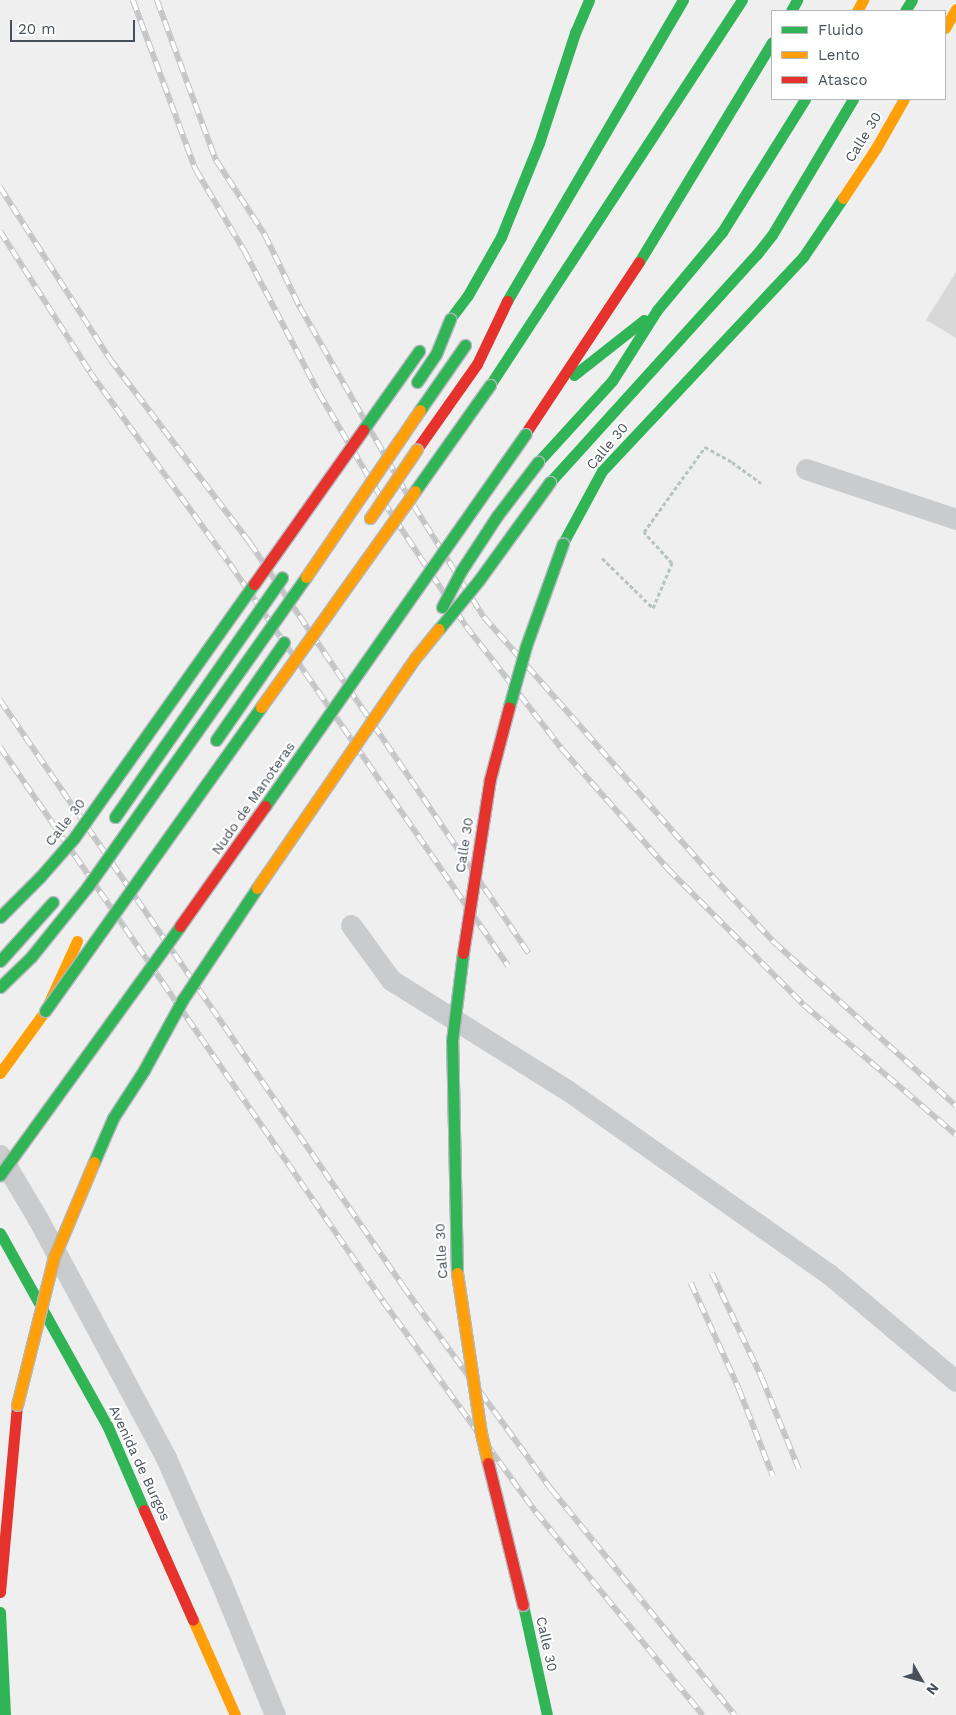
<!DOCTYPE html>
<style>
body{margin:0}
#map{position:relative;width:956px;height:1715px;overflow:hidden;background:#efefef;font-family:"Work Sans",sans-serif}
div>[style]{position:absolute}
.building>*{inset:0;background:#d8d8d9}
.path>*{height:3px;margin-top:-1.5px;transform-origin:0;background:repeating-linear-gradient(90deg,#b7c3bf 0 4px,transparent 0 6.5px)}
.lane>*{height:21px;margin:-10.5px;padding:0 10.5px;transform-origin:10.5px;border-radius:10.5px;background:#c9cbcd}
.fast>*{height:11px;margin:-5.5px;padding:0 5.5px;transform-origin:5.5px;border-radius:5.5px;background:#30b455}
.slow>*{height:11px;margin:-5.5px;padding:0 5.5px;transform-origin:5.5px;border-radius:5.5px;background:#ff9f0a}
.jam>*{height:11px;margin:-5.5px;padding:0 5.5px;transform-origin:5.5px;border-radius:5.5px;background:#e5322d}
.rail>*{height:5.5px;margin-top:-2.75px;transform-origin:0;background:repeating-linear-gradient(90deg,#fff 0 11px,#c4c5c7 0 22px);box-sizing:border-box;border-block:1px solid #c4c5c7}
.bridges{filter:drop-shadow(1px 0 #b4b8be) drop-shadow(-1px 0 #b4b8be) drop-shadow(0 1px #b4b8be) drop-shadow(0 -1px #b4b8be)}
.fast-bridge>*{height:11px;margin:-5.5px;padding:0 5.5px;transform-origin:5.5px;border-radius:5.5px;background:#30b455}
.slow-bridge>*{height:11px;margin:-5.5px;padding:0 5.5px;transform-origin:5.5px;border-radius:5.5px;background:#ff9f0a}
.jam-bridge>*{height:11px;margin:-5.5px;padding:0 5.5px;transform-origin:5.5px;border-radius:5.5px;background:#e5322d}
span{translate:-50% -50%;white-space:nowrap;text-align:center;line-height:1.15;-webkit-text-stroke:4px #fff;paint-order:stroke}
.street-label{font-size:14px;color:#47505a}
.legend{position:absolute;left:771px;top:10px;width:175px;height:90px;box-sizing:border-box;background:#fff;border:1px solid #b5b9bd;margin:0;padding:6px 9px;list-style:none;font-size:15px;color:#47505a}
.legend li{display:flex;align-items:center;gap:10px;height:25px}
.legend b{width:25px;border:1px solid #b5b9bd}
.north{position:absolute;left:896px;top:1655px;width:50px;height:50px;-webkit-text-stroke:4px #fff;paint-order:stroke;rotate:128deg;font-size:14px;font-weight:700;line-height:20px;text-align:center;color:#47505a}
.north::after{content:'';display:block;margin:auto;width:18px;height:22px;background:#47505a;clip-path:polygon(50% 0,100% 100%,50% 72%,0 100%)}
.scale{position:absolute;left:10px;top:20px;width:125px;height:22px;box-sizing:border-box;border:2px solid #47505a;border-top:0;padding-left:6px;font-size:15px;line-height:18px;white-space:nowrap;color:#47505a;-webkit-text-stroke:4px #fff;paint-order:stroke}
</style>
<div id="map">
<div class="building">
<i style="clip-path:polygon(956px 272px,956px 338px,926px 320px)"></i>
</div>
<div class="path">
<i style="left:602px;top:558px;width:71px;rotate:44.4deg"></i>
<i style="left:653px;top:608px;width:49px;rotate:-67.1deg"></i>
<i style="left:672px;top:563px;width:42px;rotate:-132.1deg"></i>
<i style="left:644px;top:532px;width:105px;rotate:-54.3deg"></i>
<i style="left:705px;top:447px;width:31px;rotate:29deg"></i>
<i style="left:732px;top:462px;width:36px;rotate:36deg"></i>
</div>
<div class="lane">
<i style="left:806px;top:469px;width:158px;rotate:18.4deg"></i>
<i style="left:351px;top:925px;width:68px;rotate:54deg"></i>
<i style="left:391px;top:980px;width:208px;rotate:32deg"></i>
<i style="left:567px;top:1090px;width:320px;rotate:35.1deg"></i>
<i style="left:829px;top:1274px;width:166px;rotate:40.1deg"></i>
<i style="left:0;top:1155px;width:74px;rotate:59.3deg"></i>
<i style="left:38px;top:1219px;width:271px;rotate:61.8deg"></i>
<i style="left:166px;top:1458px;width:139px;rotate:66.2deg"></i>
<i style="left:222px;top:1585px;width:140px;rotate:67.8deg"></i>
</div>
<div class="fast">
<i style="left:791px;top:11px;width:13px;rotate:-61deg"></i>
<i style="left:905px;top:11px;width:13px;rotate:-58deg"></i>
<i style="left:639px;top:262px;width:257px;rotate:-58.8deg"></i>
<i style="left:507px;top:301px;width:349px;rotate:-59.7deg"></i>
<i style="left:450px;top:319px;width:30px;rotate:-53deg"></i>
<i style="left:468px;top:295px;width:67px;rotate:-60.4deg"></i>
<i style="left:501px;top:237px;width:101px;rotate:-68deg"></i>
<i style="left:539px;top:143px;width:116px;rotate:-71.9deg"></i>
<i style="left:575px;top:33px;width:36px;rotate:-67deg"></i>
<i style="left:574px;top:375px;width:89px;rotate:-38.2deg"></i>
<i style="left:490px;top:385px;width:460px;rotate:-56.8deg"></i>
<i style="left:538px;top:462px;width:110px;rotate:-47.6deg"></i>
<i style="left:612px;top:381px;width:84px;rotate:-57.6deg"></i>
<i style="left:657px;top:310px;width:102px;rotate:-50.2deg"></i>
<i style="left:722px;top:232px;width:157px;rotate:-58deg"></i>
<i style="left:550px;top:482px;width:308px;rotate:-47.8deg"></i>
<i style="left:757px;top:254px;width:24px;rotate:-52deg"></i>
<i style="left:772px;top:235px;width:158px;rotate:-59.2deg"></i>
<i style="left:563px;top:543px;width:82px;rotate:-61.6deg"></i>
<i style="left:602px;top:471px;width:294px;rotate:-46.8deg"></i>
<i style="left:803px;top:257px;width:71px;rotate:-55.9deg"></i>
<i style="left:0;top:1233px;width:220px;rotate:60.9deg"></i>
<i style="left:107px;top:1425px;width:93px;rotate:66.5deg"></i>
<i style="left:523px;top:1605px;width:113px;rotate:77.7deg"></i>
<i style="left:0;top:1612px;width:103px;rotate:87.2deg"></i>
</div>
<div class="slow">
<i style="left:857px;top:11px;width:13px;rotate:-61deg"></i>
<i style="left:945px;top:28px;width:22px;rotate:-60deg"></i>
<i style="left:843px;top:198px;width:60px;rotate:-56.6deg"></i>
<i style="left:876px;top:148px;width:56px;rotate:-60.3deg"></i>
<i style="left:0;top:1073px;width:77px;rotate:-54deg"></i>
<i style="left:45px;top:1011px;width:77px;rotate:-65.4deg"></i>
<i style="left:193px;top:1620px;width:104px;rotate:66.1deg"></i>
</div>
<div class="jam">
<i style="left:525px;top:434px;width:206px;rotate:-56.5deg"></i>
<i style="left:417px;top:449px;width:104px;rotate:-54.8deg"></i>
<i style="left:477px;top:364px;width:70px;rotate:-64.5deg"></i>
<i style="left:144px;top:1510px;width:120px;rotate:66deg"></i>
<i style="left:0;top:1592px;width:188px;rotate:-84.8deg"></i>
</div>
<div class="rail">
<i style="left:133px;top:0;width:181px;rotate:69.7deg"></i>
<i style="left:196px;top:170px;width:96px;rotate:59.1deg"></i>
<i style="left:245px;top:252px;width:159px;rotate:62.3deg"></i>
<i style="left:319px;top:393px;width:126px;rotate:59.3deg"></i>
<i style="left:383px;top:501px;width:150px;rotate:56.4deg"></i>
<i style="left:466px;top:626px;width:156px;rotate:52deg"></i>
<i style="left:562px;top:749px;width:160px;rotate:48.5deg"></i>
<i style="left:668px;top:869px;width:192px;rotate:45deg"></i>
<i style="left:804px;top:1005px;width:200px;rotate:40.5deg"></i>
<i style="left:157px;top:0;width:171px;rotate:69.8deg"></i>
<i style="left:216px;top:160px;width:90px;rotate:56.8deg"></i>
<i style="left:265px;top:235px;width:80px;rotate:64.1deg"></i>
<i style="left:300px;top:307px;width:229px;rotate:60.2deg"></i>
<i style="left:414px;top:506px;width:131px;rotate:57.8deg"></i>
<i style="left:484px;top:617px;width:345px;rotate:48.6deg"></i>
<i style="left:712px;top:876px;width:91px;rotate:46.8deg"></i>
<i style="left:774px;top:942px;width:245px;rotate:42deg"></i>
<i style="left:0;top:187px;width:204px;rotate:57.4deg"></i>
<i style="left:110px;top:359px;width:231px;rotate:52.7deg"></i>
<i style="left:250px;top:543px;width:496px;rotate:55.8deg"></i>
<i style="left:0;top:231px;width:167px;rotate:57.4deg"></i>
<i style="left:90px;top:372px;width:238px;rotate:53.9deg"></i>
<i style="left:230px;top:564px;width:489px;rotate:55.3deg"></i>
<i style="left:0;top:700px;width:711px;rotate:55.48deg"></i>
<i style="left:403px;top:1286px;width:253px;rotate:53.9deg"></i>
<i style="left:552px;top:1490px;width:290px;rotate:50.9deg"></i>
<i style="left:0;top:747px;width:674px;rotate:55.34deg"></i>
<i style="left:383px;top:1301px;width:261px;rotate:54.1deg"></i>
<i style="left:536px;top:1512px;width:263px;rotate:50.6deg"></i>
<i style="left:712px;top:1273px;width:116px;rotate:64.5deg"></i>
<i style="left:762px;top:1378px;width:98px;rotate:67.9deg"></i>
<i style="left:691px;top:1283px;width:116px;rotate:65.6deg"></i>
<i style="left:739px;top:1389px;width:93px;rotate:68.7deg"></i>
</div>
<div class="bridges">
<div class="fast-bridge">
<i style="left:417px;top:382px;width:34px;rotate:-56deg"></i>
<i style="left:436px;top:354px;width:38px;rotate:-68deg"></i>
<i style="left:420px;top:410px;width:79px;rotate:-55.3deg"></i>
<i style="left:363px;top:430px;width:97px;rotate:-54.7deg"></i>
<i style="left:415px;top:491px;width:130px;rotate:-54.7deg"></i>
<i style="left:442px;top:607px;width:41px;rotate:-62.2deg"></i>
<i style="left:461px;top:571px;width:66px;rotate:-56.8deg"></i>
<i style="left:497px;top:516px;width:68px;rotate:-52.8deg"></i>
<i style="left:439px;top:629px;width:63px;rotate:-50.8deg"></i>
<i style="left:479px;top:580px;width:121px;rotate:-54.1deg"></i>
<i style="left:509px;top:707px;width:63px;rotate:-74.4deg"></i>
<i style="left:526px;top:646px;width:109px;rotate:-70.2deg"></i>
<i style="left:216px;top:740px;width:119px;rotate:-55.2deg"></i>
<i style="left:265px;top:806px;width:454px;rotate:-55deg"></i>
<i style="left:115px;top:817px;width:292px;rotate:-55.1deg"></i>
<i style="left:0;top:917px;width:57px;rotate:-45deg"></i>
<i style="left:40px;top:877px;width:52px;rotate:-48.9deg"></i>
<i style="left:74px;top:838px;width:311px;rotate:-54.7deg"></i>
<i style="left:0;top:961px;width:79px;rotate:-48.1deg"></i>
<i style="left:0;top:987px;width:43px;rotate:-44.1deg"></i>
<i style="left:31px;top:957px;width:91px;rotate:-51.2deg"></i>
<i style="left:88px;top:886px;width:378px;rotate:-54.8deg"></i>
<i style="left:45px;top:1011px;width:373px;rotate:-54.6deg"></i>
<i style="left:94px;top:1162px;width:48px;rotate:-66.6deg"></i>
<i style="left:113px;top:1118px;width:57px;rotate:-57.1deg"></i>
<i style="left:144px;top:1070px;width:81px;rotate:-61.2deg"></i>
<i style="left:183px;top:999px;width:133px;rotate:-56.3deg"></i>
<i style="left:0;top:1175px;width:307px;rotate:-54.1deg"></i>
<i style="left:457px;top:1273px;width:232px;rotate:-91.2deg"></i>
<i style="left:452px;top:1041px;width:89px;rotate:-82.9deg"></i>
</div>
<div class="slow-bridge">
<i style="left:370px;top:518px;width:83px;rotate:-55.7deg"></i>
<i style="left:306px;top:577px;width:202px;rotate:-55.7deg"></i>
<i style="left:261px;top:707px;width:265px;rotate:-54.5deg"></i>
<i style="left:257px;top:888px;width:280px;rotate:-55.5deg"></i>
<i style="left:416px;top:657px;width:36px;rotate:-51deg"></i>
<i style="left:457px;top:1273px;width:162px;rotate:81.5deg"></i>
<i style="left:481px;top:1433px;width:31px;rotate:77deg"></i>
<i style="left:17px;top:1405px;width:153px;rotate:-76deg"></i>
<i style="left:54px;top:1257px;width:103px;rotate:-67.2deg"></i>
</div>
<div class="jam-bridge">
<i style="left:254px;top:584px;width:189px;rotate:-54.7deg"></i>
<i style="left:180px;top:926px;width:147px;rotate:-54.7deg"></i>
<i style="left:463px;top:953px;width:176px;rotate:-81.2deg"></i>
<i style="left:490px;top:779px;width:74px;rotate:-75.2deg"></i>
<i style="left:488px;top:1463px;width:146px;rotate:76.2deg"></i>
</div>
</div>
<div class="street-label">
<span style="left:863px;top:137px;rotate:-58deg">Calle 30</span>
<span style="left:607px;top:446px;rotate:-50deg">Calle 30</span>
<span style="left:253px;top:798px;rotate:-55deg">Nudo de Manoteras</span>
<span style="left:65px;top:822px;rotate:-52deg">Calle 30</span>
<span style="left:464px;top:845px;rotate:-81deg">Calle 30</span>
<span style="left:441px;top:1251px;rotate:-93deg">Calle 30</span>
<span style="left:140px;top:1463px;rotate:65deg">Avenida de Burgos</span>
<span style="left:547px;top:1644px;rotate:78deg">Calle 30</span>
</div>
<ul class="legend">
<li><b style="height:6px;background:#30b455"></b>Fluido</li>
<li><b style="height:6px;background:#ff9f0a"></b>Lento</li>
<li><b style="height:6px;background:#e5322d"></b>Atasco</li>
</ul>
<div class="north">N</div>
<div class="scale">20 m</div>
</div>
